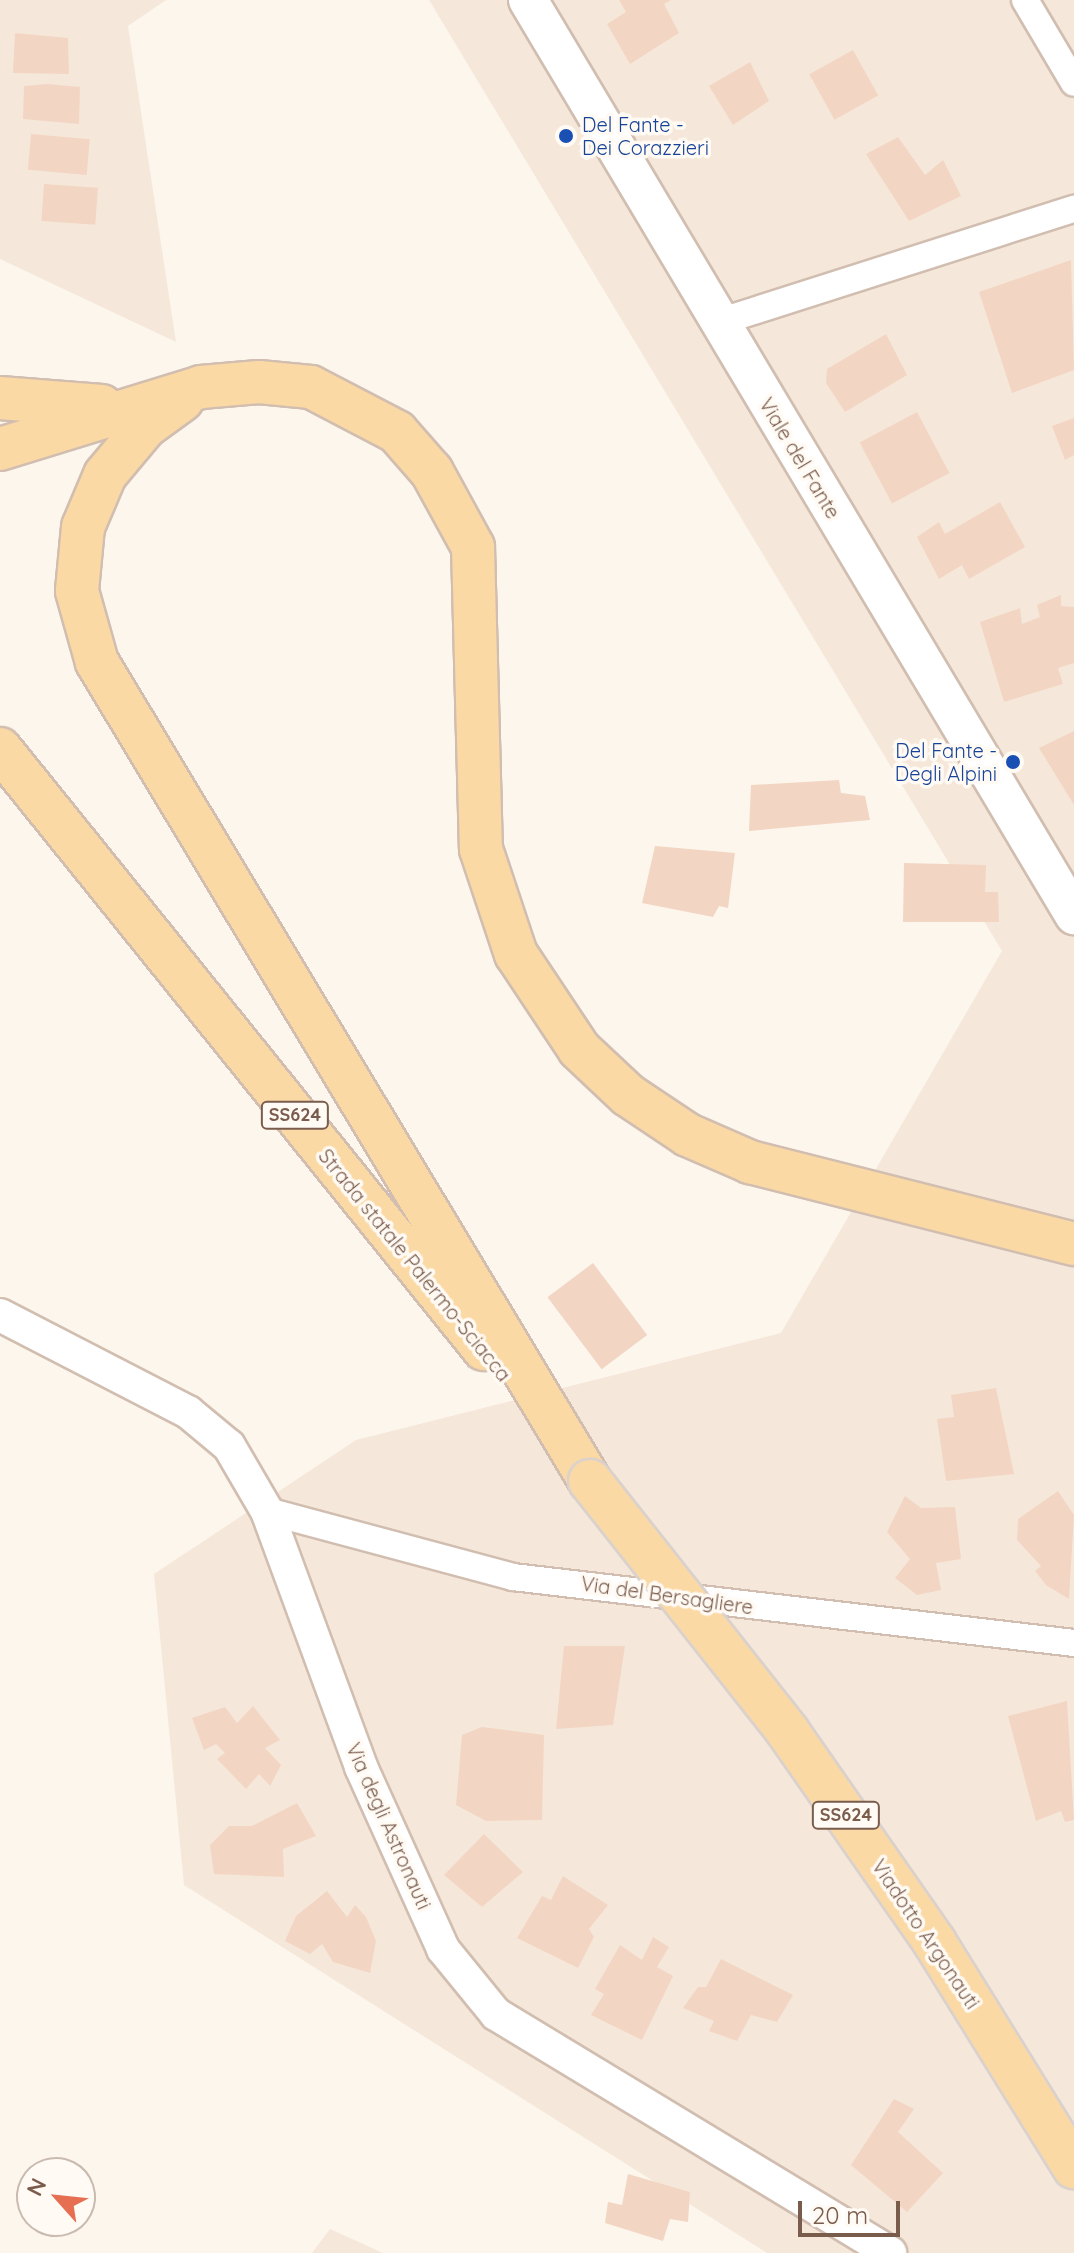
<!DOCTYPE html>
<style>
body{margin:0}
#map{position:relative;width:1074px;height:2253px;overflow:hidden;background:#fdf6ec;font-family:Quicksand,sans-serif}
div>[style]{position:absolute}
.residential>*{inset:0;background:#f5e8da}
.building>*{inset:0;background:#f3d5c3;transform-origin:0 0}
.roads{filter:drop-shadow(2px 0 #d1beb0) drop-shadow(-2px 0 #d1beb0) drop-shadow(0 2px #d1beb0) drop-shadow(0 -2px #d1beb0)}
.minor>*{height:26px;margin:-13px;padding:0 13px;transform-origin:13px;border-radius:13px;background:#fff}
.tertiary>*{height:32px;margin:-16px;padding:0 16px;transform-origin:16px;border-radius:16px;background:#fff}
.secondary>*{height:38px;margin:-19px;padding:0 19px;transform-origin:19px;border-radius:19px;background:#fff}
.primary>*{height:42px;margin:-21px;padding:0 21px;transform-origin:21px;border-radius:21px;background:#fbd9a5}
.bridges{filter:drop-shadow(2px 0 #dad1cd) drop-shadow(-2px 0 #dad1cd) drop-shadow(0 2px #dad1cd) drop-shadow(0 -2px #dad1cd)}
.primary-bridge>*{height:42px;margin:-21px;padding:0 21px;transform-origin:21px;border-radius:21px;background:#fbd9a5}
.dots>*{width:22px;height:22px;translate:-50% -50%;box-sizing:border-box;border:4px solid #fffaf3;border-radius:50%}
span{translate:-50% -50%;white-space:nowrap;text-align:center;line-height:1.15;-webkit-text-stroke:7px #fffaf3;paint-order:stroke}
.shield-label span{padding:2px 6px;background:#fffaf3;border:2px solid;border-radius:6px;-webkit-text-stroke-width:0}
.shield-label{font-size:18px;color:#7a5c4d;font-weight:700}
.transit-label{font-size:20px;color:#164399}
.left{translate:0 -50%;text-align:left}
.right{translate:-100% -50%;text-align:right}
.street-label{font-size:20px;color:#7a5c4d}
.north{position:absolute;left:16px;top:2157px;width:80px;height:80px;box-sizing:border-box;background:#fffaf3;border:2px solid #cabbb1;border-radius:50%;rotate:297deg;font-size:22px;font-weight:700;line-height:32px;text-align:center;color:#7a5c4d}
.north::after{content:'';display:block;margin:auto;width:28px;height:36px;background:#e76f51;clip-path:polygon(50% 0,100% 100%,50% 72%,0 100%)}
.scale{position:absolute;left:798px;top:2201px;width:102px;height:36px;box-sizing:border-box;border:4px solid #7a5c4d;border-top:0;padding-left:10px;font-size:24px;line-height:28px;white-space:nowrap;color:#7a5c4d;-webkit-text-stroke:6px #fffaf3;paint-order:stroke}
</style>
<div id="map">
<div class="residential">
<i style="clip-path:polygon(0 0,166px 0,128px 26px,176px 342px,0 259px)"></i>
<i style="clip-path:polygon(429px 0,1074px 0,1074px 2253px,767px 2253px,184px 1885px,154px 1574px,356px 1440px,781px 1333px,1002px 951px)"></i>
<i style="clip-path:polygon(330px 2229px,383px 2253px,312px 2253px)"></i>
</div>
<div class="building">
<i style="clip-path:polygon(619px 0,671px 0,664px 4px,679px 33px,630px 64px,607px 24px,626px 12px)"></i>
<i style="clip-path:polygon(15px 33px,68px 38px,69px 74px,13px 73px)"></i>
<i style="left:853px;top:50px;width:52px;height:50px;rotate:61deg"></i>
<i style="clip-path:polygon(750px 62px,769px 101px,733px 125px,709px 86px)"></i>
<i style="clip-path:polygon(48px 84px,80px 87px,79px 124px,23px 119px,24px 86px)"></i>
<i style="left:31px;top:134px;width:59px;height:36px;rotate:5deg"></i>
<i style="clip-path:polygon(898px 137px,925px 175px,943px 160px,961px 196px,909px 221px,866px 154px)"></i>
<i style="left:44px;top:184px;width:54px;height:37px;rotate:4deg"></i>
<i style="clip-path:polygon(1071px 260px,1074px 370px,1012px 393px,979px 292px)"></i>
<i style="clip-path:polygon(886px 334px,907px 375px,845px 412px,826px 383px,827px 369px)"></i>
<i style="left:917px;top:412px;width:69px;height:65px;rotate:62deg"></i>
<i style="clip-path:polygon(1074px 418px,1074px 455px,1065px 460px,1052px 426px)"></i>
<i style="clip-path:polygon(1000px 502px,1025px 547px,969px 579px,962px 565px,939px 579px,917px 537px,939px 522px,945px 534px)"></i>
<i style="clip-path:polygon(1061px 595px,1061px 606px,1074px 607px,1074px 663px,1058px 668px,1063px 684px,1004px 702px,980px 622px,1020px 608px,1022px 624px,1040px 617px,1037px 605px)"></i>
<i style="clip-path:polygon(1074px 731px,1074px 805px,1039px 748px)"></i>
<i style="clip-path:polygon(839px 780px,841px 793px,865px 796px,870px 820px,749px 831px,751px 785px)"></i>
<i style="clip-path:polygon(655px 846px,735px 853px,728px 908px,719px 906px,713px 917px,642px 903px)"></i>
<i style="clip-path:polygon(904px 863px,986px 865px,985px 892px,998px 892px,999px 922px,903px 922px)"></i>
<i style="left:593px;top:1263px;width:90px;height:57px;rotate:53deg"></i>
<i style="clip-path:polygon(996px 1388px,1014px 1474px,946px 1481px,937px 1419px,954px 1417px,951px 1395px)"></i>
<i style="clip-path:polygon(1058px 1491px,1074px 1515px,1069px 1599px,1046px 1585px,1035px 1571px,1041px 1566px,1017px 1540px,1018px 1519px)"></i>
<i style="clip-path:polygon(905px 1496px,921px 1508px,955px 1507px,961px 1559px,936px 1563px,941px 1590px,917px 1595px,895px 1578px,910px 1559px,887px 1532px)"></i>
<i style="clip-path:polygon(564px 1646px,625px 1646px,613px 1725px,556px 1729px)"></i>
<i style="clip-path:polygon(1067px 1701px,1074px 1820px,1065px 1822px,1061px 1811px,1036px 1821px,1008px 1716px)"></i>
<i style="clip-path:polygon(253px 1706px,280px 1740px,265px 1748px,281px 1765px,270px 1786px,259px 1774px,246px 1789px,217px 1759px,225px 1753px,216px 1744px,204px 1750px,192px 1718px,225px 1707px,237px 1723px)"></i>
<i style="clip-path:polygon(482px 1727px,544px 1735px,542px 1820px,486px 1821px,456px 1805px,462px 1735px)"></i>
<i style="clip-path:polygon(297px 1803px,316px 1836px,283px 1849px,284px 1877px,214px 1874px,210px 1845px,229px 1826px,252px 1826px)"></i>
<i style="clip-path:polygon(484px 1834px,523px 1872px,482px 1907px,444px 1875px)"></i>
<i style="clip-path:polygon(563px 1876px,608px 1905px,589px 1929px,594px 1937px,578px 1968px,517px 1938px,542px 1896px,551px 1900px)"></i>
<i style="clip-path:polygon(327px 1891px,347px 1917px,355px 1905px,366px 1917px,376px 1941px,370px 1973px,333px 1962px,322px 1944px,310px 1954px,285px 1941px,296px 1916px)"></i>
<i style="clip-path:polygon(653px 1937px,669px 1947px,657px 1967px,673px 1976px,642px 2040px,591px 2015px,604px 1994px,595px 1989px,620px 1945px,642px 1960px)"></i>
<i style="clip-path:polygon(721px 1959px,793px 1995px,777px 2022px,751px 2015px,737px 2041px,709px 2031px,714px 2021px,683px 2008px,698px 1987px,706px 1987px)"></i>
<i style="clip-path:polygon(894px 2099px,914px 2109px,898px 2132px,943px 2173px,907px 2212px,851px 2165px)"></i>
<i style="clip-path:polygon(628px 2174px,690px 2192px,688px 2222px,670px 2219px,663px 2241px,605px 2223px,608px 2202px,622px 2205px)"></i>
</div>
<div class="roads">
<div class="minor">
<i style="left:1025px;top:0;width:96px;rotate:59.4deg"></i>
<i style="left:719px;top:322px;width:373px;rotate:-17.7deg"></i>
<i style="left:267px;top:1511px;width:255px;rotate:15deg"></i>
<i style="left:513px;top:1577px;width:565px;rotate:6.71deg"></i>
</div>
<div class="tertiary">
<i style="left:0;top:1315px;width:212px;rotate:27.3deg"></i>
<i style="left:188px;top:1412px;width:53px;rotate:39.7deg"></i>
<i style="left:229px;top:1446px;width:75px;rotate:59.7deg"></i>
<i style="left:267px;top:1511px;width:273px;rotate:69.8deg"></i>
<i style="left:361px;top:1767px;width:200px;rotate:65.7deg"></i>
<i style="left:443px;top:1949px;width:84px;rotate:50.8deg"></i>
<i style="left:496px;top:2014px;width:461px;rotate:31.2deg"></i>
</div>
<div class="secondary">
<i style="left:528px;top:0;width:1066px;rotate:59.17deg"></i>
</div>
<div class="primary">
<i style="left:0;top:398px;width:102px;rotate:4.5deg"></i>
<i style="left:182px;top:400px;width:46px;rotate:143.9deg"></i>
<i style="left:145px;top:427px;width:62px;rotate:129.8deg"></i>
<i style="left:105px;top:475px;width:56px;rotate:112.9deg"></i>
<i style="left:83px;top:527px;width:64px;rotate:95.4deg"></i>
<i style="left:77px;top:591px;width:74px;rotate:74.3deg"></i>
<i style="left:97px;top:662px;width:956px;rotate:58.95deg"></i>
<i style="left:0;top:449px;width:210px;rotate:-17.1deg"></i>
<i style="left:201px;top:387px;width:58px;rotate:-4.9deg"></i>
<i style="left:259px;top:382px;width:52px;rotate:5.5deg"></i>
<i style="left:311px;top:387px;width:97px;rotate:27.6deg"></i>
<i style="left:397px;top:432px;width:53px;rotate:48.8deg"></i>
<i style="left:432px;top:472px;width:85px;rotate:61.3deg"></i>
<i style="left:473px;top:547px;width:302px;rotate:88.5deg"></i>
<i style="left:481px;top:849px;width:111px;rotate:71.6deg"></i>
<i style="left:516px;top:954px;width:114px;rotate:56.4deg"></i>
<i style="left:579px;top:1049px;width:67px;rotate:43.2deg"></i>
<i style="left:628px;top:1095px;width:72px;rotate:33.7deg"></i>
<i style="left:688px;top:1135px;width:68px;rotate:23.5deg"></i>
<i style="left:750px;top:1162px;width:334px;rotate:14.2deg"></i>
<i style="left:0;top:749px;width:771px;rotate:51.11deg"></i>
</div>
</div>
<div class="bridges">
<div class="primary-bridge">
<i style="left:590px;top:1481px;width:320px;rotate:51.7deg"></i>
<i style="left:788px;top:1732px;width:257px;rotate:55.1deg"></i>
<i style="left:935px;top:1943px;width:264px;rotate:58.2deg"></i>
</div>
</div>
<div class="dots">
<i style="left:566px;top:136px;background:#1a4fb4"></i>
<i style="left:1013px;top:762px;background:#1a4fb4"></i>
</div>
<div class="shield-label">
<span style="left:295px;top:1115px">SS624</span>
<span style="left:846px;top:1815px">SS624</span>
</div>
<div class="transit-label">
<span class="left" style="left:582px;top:136px">Del Fante -<br>Dei Corazzieri</span>
<span class="right" style="left:997px;top:762px">Del Fante -<br>Degli Alpini</span>
</div>
<div class="street-label">
<span style="left:800px;top:458px;rotate:59deg">Viale del Fante</span>
<span style="left:415px;top:1265px;rotate:51deg">Strada statale Palermo-Sciacca</span>
<span style="left:667px;top:1595px;rotate:8deg">Via del Bersagliere</span>
<span style="left:389px;top:1826px;rotate:66deg">Via degli Astronauti</span>
<span style="left:926px;top:1934px;rotate:56deg">Viadotto Argonauti</span>
</div>
<div class="north">N</div>
<div class="scale">20 m</div>
</div>
